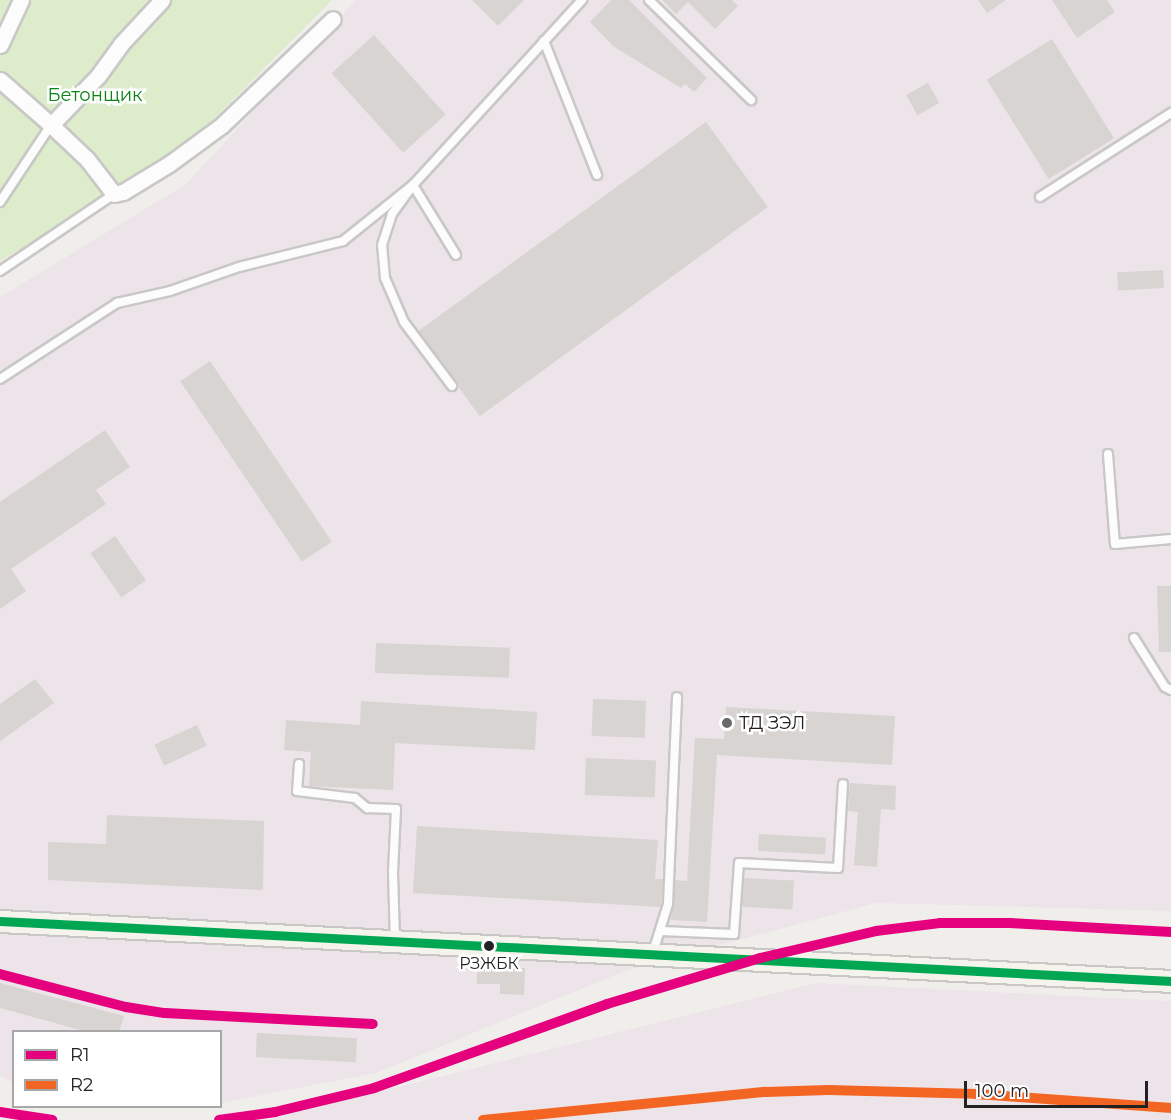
<!DOCTYPE html>
<meta charset="utf-8">
<style>
body{margin:0}
#map{position:relative;width:1171px;height:1120px;overflow:hidden;background:#f0eeeb;font-family:Montserrat,sans-serif}
div>[style]{position:absolute}
.industrial>*{inset:0;background:#ede4e9}
.grass>*{inset:0;background:#ddeccb}
.building>*{inset:0;background:#d7d4d2;transform-origin:0 0}
.roads{filter:drop-shadow(2px 0 #c9c8c7) drop-shadow(-2px 0 #c9c8c7) drop-shadow(0 2px #c9c8c7) drop-shadow(0 -2px #c9c8c7)}
.lane>*{height:8px;margin:-4px;padding:0 4px;transform-origin:4px;border-radius:4px;background:#fdfcfc}
.street>*{height:15px;margin:-7.5px;padding:0 7.5px;transform-origin:7.5px;border-radius:7.5px;background:#fdfcfc}
.secondary>*{height:21px;margin:-10.5px;padding:0 10.5px;transform-origin:10.5px;border-radius:10.5px;background:#f4f4ed}
.bus-1>*{height:9px;margin:-4.5px;padding:0 4.5px;transform-origin:4.5px;border-radius:4.5px;background:#00a651}
.rail-1>*{height:10px;margin:-5px;padding:0 5px;transform-origin:5px;border-radius:5px;background:#e5007d}
.rail-2>*{height:10px;margin:-5px;padding:0 5px;transform-origin:5px;border-radius:5px;background:#f26522}
.dots>*{width:16px;height:16px;translate:-50% -50%;box-sizing:border-box;border:3px solid #fff;border-radius:50%}
span{translate:-50% -50%;white-space:nowrap;text-align:center;line-height:1.15;-webkit-text-stroke:5px #fff;paint-order:stroke}
.bus-label{font-size:16px;color:#222}
.park-label{font-size:18px;color:#0c8416}
.poi-label{font-size:18px;color:#222}
.left{translate:0 -50%;text-align:left}
.legend{position:absolute;left:12px;top:1030px;width:210px;height:78px;box-sizing:border-box;background:#fff;border:2px solid #a7a7a7;margin:0;padding:8px 10px;list-style:none;font-size:18px;color:#222}
.legend li{display:flex;align-items:center;gap:12px;height:30px}
.legend b{width:30px;border:2px solid #a7a7a7}
.scale{position:absolute;left:964px;top:1081px;width:184px;height:27px;box-sizing:border-box;border:3px solid #222;border-top:0;padding-left:8px;font-size:18px;line-height:21px;white-space:nowrap;color:#222;-webkit-text-stroke:4px #fff;paint-order:stroke}
</style>
<div id="map">
<div class="industrial">
<i style="clip-path:polygon(356px 0,1171px 0,1171px 911px,876px 903px,625px 971px,376px 1073px,221px 1103px,220px 1032px,14px 1032px,13px 1083px,0 1075px,0 297px,185px 185px)"></i>
<i style="clip-path:polygon(815px 983px,1171px 1001px,1171px 1120px,266px 1120px)"></i>
</div>
<div class="grass">
<i style="clip-path:polygon(0 0,332px 0,172px 161px,0 261px)"></i>
</div>
<div class="building">
<i style="clip-path:polygon(472px 0,524px 0,498px 26px)"></i>
<i style="clip-path:polygon(611px 0,629px 0,707px 78px,694px 92px,685px 84px,681px 88px,613px 46px,590px 22px)"></i>
<i style="clip-path:polygon(662px 0,732px 0,738px 6px,715px 29px,688px 2px,676px 14px)"></i>
<i style="clip-path:polygon(978px 0,1006px 0,987px 13px)"></i>
<i style="clip-path:polygon(1052px 0,1107px 0,1115px 12px,1077px 38px)"></i>
<i style="left:374px;top:35px;width:107px;height:57px;rotate:48deg"></i>
<i style="left:1052px;top:39px;width:117px;height:77px;rotate:58deg"></i>
<i style="left:928px;top:83px;width:23px;height:25px;rotate:61deg"></i>
<i style="left:706px;top:122px;width:105px;height:356px;rotate:54deg"></i>
<i style="left:1163px;top:270px;width:18px;height:46px;rotate:87deg"></i>
<i style="left:210px;top:361px;width:218px;height:36px;rotate:56deg"></i>
<i style="clip-path:polygon(105px 430px,130px 467px,96px 490px,106px 504px,11px 569px,26px 591px,0 609px,0 502px)"></i>
<i style="left:115px;top:536px;width:54px;height:30px;rotate:55deg"></i>
<i style="clip-path:polygon(1157px 586px,1171px 586px,1171px 652px,1159px 652px)"></i>
<i style="left:376px;top:643px;width:134px;height:30px;rotate:2deg"></i>
<i style="clip-path:polygon(35px 679px,54px 703px,0 741px,0 704px)"></i>
<i style="left:593px;top:699px;width:53px;height:37px;rotate:2deg"></i>
<i style="clip-path:polygon(361px 701px,537px 712px,535px 750px,395px 743px,393px 790px,309px 786px,311px 752px,284px 750px,286px 720px,360px 725px)"></i>
<i style="clip-path:polygon(726px 707px,895px 716px,892px 765px,717px 755px,707px 922px,671px 920px,675px 880px,687px 881px,695px 738px,724px 739px)"></i>
<i style="left:197px;top:725px;width:23px;height:47px;rotate:65deg"></i>
<i style="left:586px;top:758px;width:70px;height:37px;rotate:2deg"></i>
<i style="clip-path:polygon(850px 783px,896px 786px,895px 810px,881px 809px,877px 867px,854px 865px,858px 812px,848px 811px)"></i>
<i style="clip-path:polygon(107px 815px,264px 821px,263px 890px,48px 880px,48px 842px,106px 844px)"></i>
<i style="clip-path:polygon(417px 826px,658px 840px,655px 879px,663px 879px,661px 907px,413px 893px)"></i>
<i style="left:759px;top:834px;width:67px;height:17px;rotate:3deg"></i>
<i style="left:744px;top:878px;width:50px;height:29px;rotate:3deg"></i>
<i style="clip-path:polygon(477px 966px,525px 968px,524px 995px,500px 994px,500px 984px,477px 984px)"></i>
<i style="clip-path:polygon(0 983px,124px 1016px,119px 1032px,88px 1032px,0 1008px)"></i>
<i style="left:257px;top:1033px;width:100px;height:24px;rotate:3deg"></i>
</div>
<div class="roads">
<div class="lane">
<i style="left:649px;top:0;width:143px;rotate:44.4deg"></i>
<i style="left:544px;top:41px;width:144px;rotate:68.4deg"></i>
<i style="left:1040px;top:197px;width:156px;rotate:-32.7deg"></i>
<i style="left:0;top:202px;width:92px;rotate:-56.5deg"></i>
<i style="left:0;top:271px;width:138px;rotate:-34deg"></i>
<i style="left:0;top:379px;width:140px;rotate:-33deg"></i>
<i style="left:117px;top:303px;width:54px;rotate:-12.8deg"></i>
<i style="left:170px;top:291px;width:73px;rotate:-19.2deg"></i>
<i style="left:239px;top:267px;width:107px;rotate:-14deg"></i>
<i style="left:343px;top:241px;width:90px;rotate:-38.7deg"></i>
<i style="left:413px;top:185px;width:251px;rotate:-47.6deg"></i>
<i style="left:452px;top:386px;width:80px;rotate:-126.9deg"></i>
<i style="left:404px;top:322px;width:48px;rotate:-113.4deg"></i>
<i style="left:385px;top:278px;width:33px;rotate:-95deg"></i>
<i style="left:382px;top:245px;width:33px;rotate:-72deg"></i>
<i style="left:392px;top:214px;width:36px;rotate:-54deg"></i>
<i style="left:413px;top:185px;width:82px;rotate:58.4deg"></i>
<i style="left:1108px;top:454px;width:90px;rotate:85.6deg"></i>
<i style="left:1115px;top:544px;width:56px;rotate:-5.1deg"></i>
<i style="left:1134px;top:638px;width:58px;rotate:57.7deg"></i>
<i style="left:1165px;top:687px;width:7px;rotate:27deg"></i>
<i style="left:299px;top:764px;width:27px;rotate:94deg"></i>
<i style="left:297px;top:791px;width:58px;rotate:6.9deg"></i>
<i style="left:355px;top:798px;width:16px;rotate:40deg"></i>
<i style="left:367px;top:808px;width:29px;rotate:2deg"></i>
<i style="left:396px;top:809px;width:64px;rotate:92.7deg"></i>
<i style="left:393px;top:873px;width:66px;rotate:88.3deg"></i>
<i style="left:661px;top:931px;width:73px;rotate:2.4deg"></i>
<i style="left:734px;top:934px;width:71px;rotate:-86deg"></i>
<i style="left:739px;top:863px;width:99px;rotate:2.9deg"></i>
<i style="left:838px;top:868px;width:84px;rotate:-86.6deg"></i>
<i style="left:653px;top:952px;width:50px;rotate:-72.6deg"></i>
<i style="left:668px;top:904px;width:207px;rotate:-87.5deg"></i>
</div>
<div class="street">
<i style="left:0;top:45px;width:50px;rotate:-65deg"></i>
<i style="left:0;top:80px;width:68px;rotate:41.4deg"></i>
<i style="left:51px;top:125px;width:68px;rotate:-46.2deg"></i>
<i style="left:98px;top:76px;width:39px;rotate:-54deg"></i>
<i style="left:121px;top:44px;width:60px;rotate:-47deg"></i>
<i style="left:51px;top:125px;width:50px;rotate:43.4deg"></i>
<i style="left:87px;top:159px;width:44px;rotate:52.4deg"></i>
<i style="left:114px;top:194px;width:9px;rotate:-13deg"></i>
<i style="left:123px;top:192px;width:54px;rotate:-31.3deg"></i>
<i style="left:169px;top:164px;width:66px;rotate:-36.3deg"></i>
<i style="left:222px;top:125px;width:153px;rotate:-43.7deg"></i>
</div>
<div class="secondary">
<i style="left:0;top:921px;width:1173px;rotate:2.93deg"></i>
</div>
</div>
<div class="bus-1">
<i style="left:0;top:921px;width:1173px;rotate:2.93deg"></i>
</div>
<div class="rail-1">
<i style="left:0;top:974px;width:130px;rotate:14.7deg"></i>
<i style="left:126px;top:1007px;width:39px;rotate:9deg"></i>
<i style="left:165px;top:1013px;width:208px;rotate:3deg"></i>
<i style="left:0;top:1112px;width:53px;rotate:8.7deg"></i>
<i style="left:219px;top:1120px;width:57px;rotate:-8.1deg"></i>
<i style="left:275px;top:1112px;width:102px;rotate:-13.6deg"></i>
<i style="left:374px;top:1088px;width:248px;rotate:-19.8deg"></i>
<i style="left:607px;top:1004px;width:160px;rotate:-16.7deg"></i>
<i style="left:760px;top:958px;width:119px;rotate:-13.1deg"></i>
<i style="left:876px;top:931px;width:64px;rotate:-7.1deg"></i>
<i style="left:940px;top:923px;width:70px"></i>
<i style="left:1010px;top:923px;width:161px;rotate:3.2deg"></i>
</div>
<div class="rail-2">
<i style="left:483px;top:1120px;width:284px;rotate:-5.7deg"></i>
<i style="left:766px;top:1092px;width:62px;rotate:-1.8deg"></i>
<i style="left:828px;top:1090px;width:148px;rotate:1.5deg"></i>
<i style="left:976px;top:1094px;width:196px;rotate:4.1deg"></i>
</div>
<div class="dots">
<i style="left:727px;top:723px;background:#6a6968"></i>
<i style="left:489px;top:946px;background:#222"></i>
</div>
<div class="bus-label">
<span style="left:489px;top:964px">РЗЖБК</span>
</div>
<div class="park-label">
<span style="left:95px;top:95px">Бетонщик</span>
</div>
<div class="poi-label">
<span class="left" style="left:739px;top:723px">ТД ЗЭЛ</span>
</div>
<ul class="legend">
<li><b style="height:8px;background:#e5007d"></b>R1</li>
<li><b style="height:8px;background:#f26522"></b>R2</li>
</ul>
<div class="scale">100 m</div>
</div>
